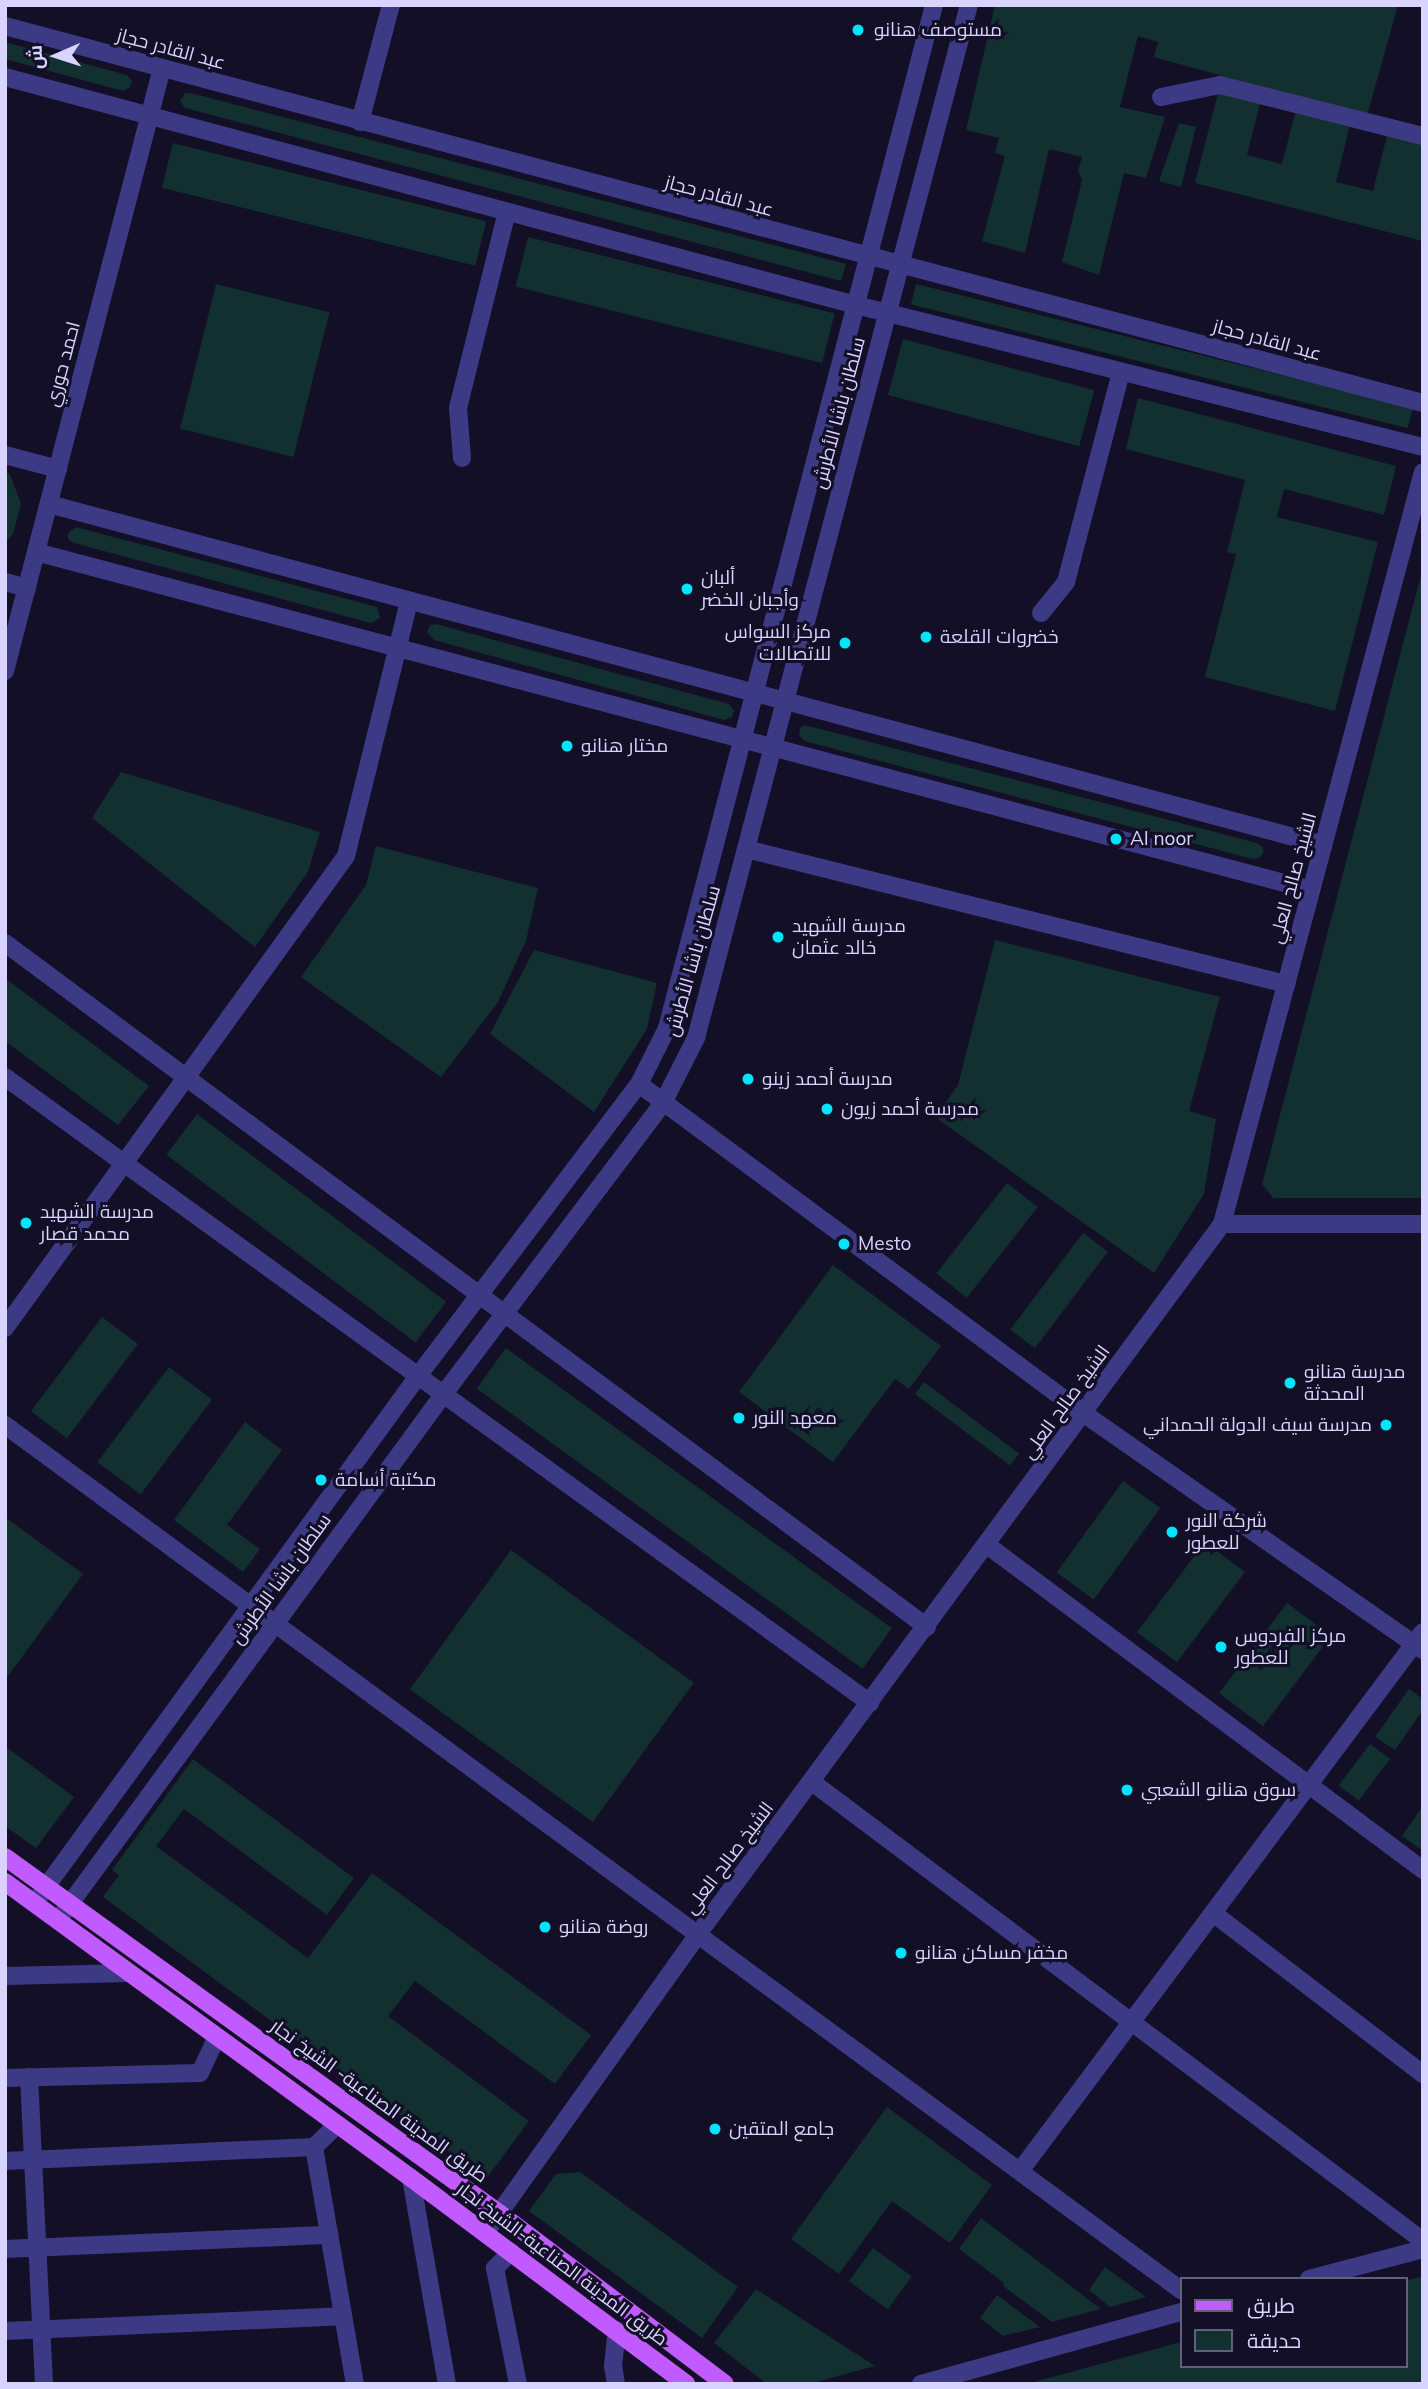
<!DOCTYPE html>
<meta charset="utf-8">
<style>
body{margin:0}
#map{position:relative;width:1428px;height:2389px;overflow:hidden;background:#130f26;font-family:Mulish,Cairo,sans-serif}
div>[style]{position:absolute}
.green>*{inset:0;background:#12302f;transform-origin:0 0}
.minor>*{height:18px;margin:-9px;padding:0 9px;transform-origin:9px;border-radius:9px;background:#3d3a85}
.primary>*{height:18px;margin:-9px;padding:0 9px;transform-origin:9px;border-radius:9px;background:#c25bff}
.dots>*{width:19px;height:19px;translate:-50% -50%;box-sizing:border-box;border:4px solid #130f26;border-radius:50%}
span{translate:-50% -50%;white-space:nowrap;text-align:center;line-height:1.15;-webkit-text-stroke:6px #130f26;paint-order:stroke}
.poi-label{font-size:19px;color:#d9d4ff}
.left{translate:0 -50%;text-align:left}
.right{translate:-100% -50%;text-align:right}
.street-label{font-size:19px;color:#d9d4ff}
.frame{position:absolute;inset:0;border:7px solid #d9d4ff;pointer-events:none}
.legend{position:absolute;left:1180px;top:2277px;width:228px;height:91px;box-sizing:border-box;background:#130f26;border:2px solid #625e7d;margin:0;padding:9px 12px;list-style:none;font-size:21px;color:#d9d4ff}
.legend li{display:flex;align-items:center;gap:14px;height:35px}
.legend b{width:35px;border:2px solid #625e7d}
.north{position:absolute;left:21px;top:21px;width:70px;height:70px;-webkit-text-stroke:5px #130f26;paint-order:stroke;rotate:267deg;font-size:19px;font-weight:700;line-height:28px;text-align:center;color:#d9d4ff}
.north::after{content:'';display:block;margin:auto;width:24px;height:32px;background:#d9d4ff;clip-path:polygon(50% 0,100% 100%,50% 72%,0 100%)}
</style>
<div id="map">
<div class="green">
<i style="clip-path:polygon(995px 5px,1398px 5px,1367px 116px,1154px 57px,1158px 42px,1138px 36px,1120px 107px,1165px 117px,1146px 178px,1124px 173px,1099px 275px,1062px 262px,1082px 180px,1078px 171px,1082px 157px,1049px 149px,1025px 253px,982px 241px,1005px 156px,995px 153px,999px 138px,966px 130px)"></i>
<i style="clip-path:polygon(5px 42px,127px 75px,132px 81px,130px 87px,123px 91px,5px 59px)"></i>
<i style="clip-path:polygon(1220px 85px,1261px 100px,1247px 155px,1282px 164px,1296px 109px,1350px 124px,1336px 182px,1373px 191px,1388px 132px,1423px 140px,1423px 241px,1195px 183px)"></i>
<i style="clip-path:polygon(185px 93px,191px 93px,846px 264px,841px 281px,185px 108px,180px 101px)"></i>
<i style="clip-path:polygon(1179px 123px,1196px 127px,1181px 187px,1159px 181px)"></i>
<i style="left:173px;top:143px;width:323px;height:46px;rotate:14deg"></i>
<i style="left:528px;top:237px;width:316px;height:51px;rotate:14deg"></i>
<i style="left:216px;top:284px;width:117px;height:149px;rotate:14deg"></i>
<i style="left:916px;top:284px;width:512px;height:21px;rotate:14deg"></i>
<i style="left:903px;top:339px;width:198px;height:58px;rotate:15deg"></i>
<i style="clip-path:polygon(1138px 398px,1396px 466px,1384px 515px,1284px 489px,1277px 517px,1378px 542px,1335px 711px,1205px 677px,1236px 554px,1227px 552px,1245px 480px,1126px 449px)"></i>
<i style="clip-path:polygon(5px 473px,10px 474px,21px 504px,13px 534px,5px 543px)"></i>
<i style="clip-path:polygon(76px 527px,377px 607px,380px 618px,371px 623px,74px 543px,68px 539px,68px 533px)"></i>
<i style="clip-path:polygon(1423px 567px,1423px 1198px,1273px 1198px,1262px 1184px)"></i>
<i style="clip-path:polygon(436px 624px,729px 704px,734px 710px,732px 717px,724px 720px,434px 640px,427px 632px,430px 625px)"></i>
<i style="clip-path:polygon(805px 725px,1257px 843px,1263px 847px,1263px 853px,1259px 858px,1253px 859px,804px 741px,799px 735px,800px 728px)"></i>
<i style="clip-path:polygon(121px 772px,320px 832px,308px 872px,255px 947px,92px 818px)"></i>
<i style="clip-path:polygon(376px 846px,538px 888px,526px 941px,498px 1002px,441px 1077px,301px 977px,366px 885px)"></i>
<i style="clip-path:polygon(995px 940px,1220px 997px,1189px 1111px,1216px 1119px,1204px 1194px,1154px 1273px,935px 1117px,958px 1085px)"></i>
<i style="clip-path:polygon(534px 950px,657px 983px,647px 1029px,594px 1112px,490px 1034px)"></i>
<i style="clip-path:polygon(5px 978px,149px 1086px,118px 1125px,5px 1041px)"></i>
<i style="left:197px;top:1114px;width:312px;height:51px;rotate:37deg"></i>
<i style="left:1007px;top:1183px;width:39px;height:115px;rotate:38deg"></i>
<i style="left:1083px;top:1233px;width:31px;height:121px;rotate:37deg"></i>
<i style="clip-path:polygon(833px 1265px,941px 1346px,909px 1389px,895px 1379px,833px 1462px,739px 1392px)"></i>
<i style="left:102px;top:1317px;width:45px;height:118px;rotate:37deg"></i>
<i style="left:506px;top:1348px;width:477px;height:50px;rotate:36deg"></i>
<i style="left:169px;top:1367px;width:54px;height:119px;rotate:37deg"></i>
<i style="left:924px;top:1382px;width:119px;height:15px;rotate:37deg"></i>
<i style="clip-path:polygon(245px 1422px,282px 1450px,227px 1525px,260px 1549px,243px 1572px,174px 1520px)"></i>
<i style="left:1123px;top:1481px;width:46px;height:113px;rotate:36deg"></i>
<i style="clip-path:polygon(5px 1517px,83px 1574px,5px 1680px)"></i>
<i style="left:1205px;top:1542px;width:50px;height:113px;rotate:37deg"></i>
<i style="left:511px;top:1550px;width:226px;height:172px;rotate:36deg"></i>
<i style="left:1287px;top:1603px;width:55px;height:113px;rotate:37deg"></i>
<i style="clip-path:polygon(1409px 1689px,1423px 1699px,1423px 1710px,1395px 1750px,1375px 1737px)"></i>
<i style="left:1370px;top:1744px;width:25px;height:52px;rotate:37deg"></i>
<i style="clip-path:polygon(5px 1746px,74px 1797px,36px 1848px,5px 1826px)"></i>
<i style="clip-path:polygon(193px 1759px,354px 1878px,327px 1915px,184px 1809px,156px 1846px,308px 1958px,372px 1873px,591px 2035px,555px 2084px,415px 1981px,388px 2016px,529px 2121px,486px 2179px,103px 1897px,119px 1875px,112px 1870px)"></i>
<i style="clip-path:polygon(1423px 1806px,1423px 1851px,1402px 1836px)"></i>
<i style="clip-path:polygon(887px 2107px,992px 2185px,950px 2243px,892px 2201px,839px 2274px,791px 2239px)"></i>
<i style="clip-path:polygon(580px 2172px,738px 2287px,702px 2338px,529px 2211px,556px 2174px)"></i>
<i style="clip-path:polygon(981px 2218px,1101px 2309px,1052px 2322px,1003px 2286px,1004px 2283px,959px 2249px)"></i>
<i style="left:873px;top:2248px;width:48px;height:41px;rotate:36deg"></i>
<i style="clip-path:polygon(1105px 2267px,1146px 2297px,1110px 2307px,1089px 2290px)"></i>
<i style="clip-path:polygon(1423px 2276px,1423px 2384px,1027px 2384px,1181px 2342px,1181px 2366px,1405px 2366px,1405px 2281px)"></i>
<i style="clip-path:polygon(756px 2289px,875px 2366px,809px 2384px,767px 2384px,714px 2343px)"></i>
<i style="clip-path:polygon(997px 2295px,1040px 2327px,1003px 2336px,980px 2318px)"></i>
</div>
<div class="minor">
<i style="left:5px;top:26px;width:1467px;rotate:14.89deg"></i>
<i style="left:5px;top:77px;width:881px;rotate:15deg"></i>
<i style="left:856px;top:305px;width:585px;rotate:14.06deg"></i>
<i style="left:1161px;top:97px;width:60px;rotate:-11.5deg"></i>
<i style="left:1220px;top:85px;width:209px;rotate:14.1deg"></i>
<i style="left:360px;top:122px;width:121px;rotate:-75.2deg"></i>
<i style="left:5px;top:455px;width:55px;rotate:14.8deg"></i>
<i style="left:462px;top:458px;width:50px;rotate:-94.6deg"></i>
<i style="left:458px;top:408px;width:202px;rotate:-76deg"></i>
<i style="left:49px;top:504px;width:1319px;rotate:14.98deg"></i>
<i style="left:36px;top:552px;width:1319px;rotate:14.85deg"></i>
<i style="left:5px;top:582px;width:23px;rotate:15deg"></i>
<i style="left:1041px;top:613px;width:40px;rotate:-51deg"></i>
<i style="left:1066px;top:582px;width:216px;rotate:-75.3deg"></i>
<i style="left:5px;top:671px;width:623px;rotate:-75.41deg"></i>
<i style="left:746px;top:849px;width:557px;rotate:14.04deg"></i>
<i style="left:5px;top:943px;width:1148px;rotate:36.57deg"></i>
<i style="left:5px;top:1077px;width:1068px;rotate:35.89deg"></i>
<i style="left:639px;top:1084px;width:553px;rotate:36.54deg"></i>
<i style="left:1083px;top:1413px;width:414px;rotate:34.9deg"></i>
<i style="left:1222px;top:1224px;width:201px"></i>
<i style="left:5px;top:1328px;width:582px;rotate:-54.15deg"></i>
<i style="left:346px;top:856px;width:263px;rotate:-76.1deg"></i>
<i style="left:5px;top:1425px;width:1460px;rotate:36.34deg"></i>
<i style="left:987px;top:1545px;width:544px;rotate:36.7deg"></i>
<i style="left:812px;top:1782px;width:764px;rotate:36.91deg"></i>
<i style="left:35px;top:1902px;width:651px;rotate:-53.94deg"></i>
<i style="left:418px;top:1376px;width:366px;rotate:-52.9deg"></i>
<i style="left:639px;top:1084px;width:63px;rotate:-63.4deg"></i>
<i style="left:667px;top:1028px;width:1057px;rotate:-75.37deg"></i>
<i style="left:1213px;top:1913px;width:265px;rotate:37.5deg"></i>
<i style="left:58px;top:1920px;width:651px;rotate:-53.75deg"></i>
<i style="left:443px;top:1395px;width:366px;rotate:-53deg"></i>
<i style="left:663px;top:1103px;width:73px;rotate:-63.1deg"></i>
<i style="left:696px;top:1038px;width:1068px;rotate:-75.2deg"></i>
<i style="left:5px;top:1976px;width:124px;rotate:-1.4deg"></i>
<i style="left:29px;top:2077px;width:307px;rotate:87.2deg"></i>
<i style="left:5px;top:2078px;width:195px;rotate:-1.5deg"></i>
<i style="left:200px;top:2073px;width:38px;rotate:-65deg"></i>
<i style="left:314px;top:2147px;width:241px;rotate:80.2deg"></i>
<i style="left:5px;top:2161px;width:309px;rotate:-2.6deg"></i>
<i style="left:314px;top:2147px;width:32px;rotate:-44deg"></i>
<i style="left:1020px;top:2171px;width:673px;rotate:-53.22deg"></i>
<i style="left:411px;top:2178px;width:209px;rotate:80.1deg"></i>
<i style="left:485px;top:2233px;width:367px;rotate:-54.5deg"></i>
<i style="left:698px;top:1934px;width:882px;rotate:-53.57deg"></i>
<i style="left:1222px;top:1224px;width:778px;rotate:-75.04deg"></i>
<i style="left:5px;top:2249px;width:325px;rotate:-2.5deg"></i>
<i style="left:511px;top:2252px;width:23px;rotate:135deg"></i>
<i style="left:495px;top:2268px;width:118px;rotate:78.8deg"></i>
<i style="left:1309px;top:2279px;width:118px;rotate:-14.7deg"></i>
<i style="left:5px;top:2331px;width:338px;rotate:-2.5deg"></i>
<i style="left:616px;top:2384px;width:18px;rotate:-99deg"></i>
<i style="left:613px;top:2366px;width:36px;rotate:-84deg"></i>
<i style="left:921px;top:2384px;width:270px;rotate:-15.5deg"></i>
</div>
<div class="primary">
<i style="left:5px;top:1857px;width:609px;rotate:35.78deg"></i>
<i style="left:499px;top:2213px;width:283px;rotate:37.1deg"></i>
<i style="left:5px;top:1882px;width:502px;rotate:36.09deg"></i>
<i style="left:411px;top:2178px;width:344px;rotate:36.8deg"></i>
</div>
<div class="dots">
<i style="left:858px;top:30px;background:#00e5ff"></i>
<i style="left:687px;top:589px;background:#00e5ff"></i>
<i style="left:926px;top:637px;background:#00e5ff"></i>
<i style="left:845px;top:643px;background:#00e5ff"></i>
<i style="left:567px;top:746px;background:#00e5ff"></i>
<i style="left:1116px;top:839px;background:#00e5ff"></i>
<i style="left:778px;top:937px;background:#00e5ff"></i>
<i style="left:748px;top:1079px;background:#00e5ff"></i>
<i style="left:827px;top:1109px;background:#00e5ff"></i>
<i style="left:26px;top:1223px;background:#00e5ff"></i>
<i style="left:844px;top:1244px;background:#00e5ff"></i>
<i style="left:1290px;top:1383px;background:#00e5ff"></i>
<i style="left:739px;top:1418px;background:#00e5ff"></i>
<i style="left:1386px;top:1425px;background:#00e5ff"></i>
<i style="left:321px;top:1480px;background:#00e5ff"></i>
<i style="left:1172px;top:1532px;background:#00e5ff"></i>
<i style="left:1221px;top:1647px;background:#00e5ff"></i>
<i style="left:1127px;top:1790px;background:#00e5ff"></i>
<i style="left:545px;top:1927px;background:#00e5ff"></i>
<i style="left:901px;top:1953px;background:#00e5ff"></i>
<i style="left:715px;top:2129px;background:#00e5ff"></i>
</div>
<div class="poi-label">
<span class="left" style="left:874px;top:30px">مستوصف هنانو</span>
<span class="left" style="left:701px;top:589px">ألبان<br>وأجبان الخضر</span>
<span class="right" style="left:831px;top:643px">مركز السواس<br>للاتصالات</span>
<span class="left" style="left:940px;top:637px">خضروات القلعة</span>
<span class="left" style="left:581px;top:746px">مختار هنانو</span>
<span class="left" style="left:1130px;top:839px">Al noor</span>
<span class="left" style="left:792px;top:937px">مدرسة الشهيد<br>خالد عثمان</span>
<span class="left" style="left:762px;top:1079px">مدرسة أحمد زينو</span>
<span class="left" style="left:841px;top:1109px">مدرسة أحمد زيون</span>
<span class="left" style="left:40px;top:1223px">مدرسة الشهيد<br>محمد قصار</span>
<span class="left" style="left:858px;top:1244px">Mesto</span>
<span class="left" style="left:1304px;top:1383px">مدرسة هنانو<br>المحدثة</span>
<span class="left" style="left:753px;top:1418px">معهد النور</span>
<span class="right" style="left:1372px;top:1425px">مدرسة سيف الدولة الحمداني</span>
<span class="left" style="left:335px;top:1480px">مكتبة أسامة</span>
<span class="left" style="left:1186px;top:1532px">شركة النور<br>للعطور</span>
<span class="left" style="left:1235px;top:1647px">مركز الفردوس<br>للعطور</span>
<span class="left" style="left:1141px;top:1790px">سوق هنانو الشعبي</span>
<span class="left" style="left:559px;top:1927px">روضة هنانو</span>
<span class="left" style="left:915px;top:1953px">مخفر مساكن هنانو</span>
<span class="left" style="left:729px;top:2129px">جامع المتقين</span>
</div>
<div class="street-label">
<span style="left:171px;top:49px;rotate:15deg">عبد القادر حجاز</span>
<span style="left:719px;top:196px;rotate:15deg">عبد القادر حجاز</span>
<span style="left:1267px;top:340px;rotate:15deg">عبد القادر حجاز</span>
<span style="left:63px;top:364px;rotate:-75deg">احمد حوري</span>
<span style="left:839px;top:413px;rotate:-75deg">سلطان باشا الأطرش</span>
<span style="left:1293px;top:878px;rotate:-75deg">الشيخ صالح العلي</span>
<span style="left:693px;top:961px;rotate:-74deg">سلطان باشا الأطرش</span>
<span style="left:1066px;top:1402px;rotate:-54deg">الشيخ صالح العلي</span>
<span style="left:281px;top:1579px;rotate:-54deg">سلطان باشا الأطرش</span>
<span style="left:729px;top:1858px;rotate:-53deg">الشيخ صالح العلي</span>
<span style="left:379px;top:2101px;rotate:36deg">طريق المدينة الصناعية- الشيخ نجار</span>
<span style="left:562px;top:2264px;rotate:37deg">طريق المدينة الصناعية-الشيخ نجار</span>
</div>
<div class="frame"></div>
<ul class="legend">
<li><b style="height:9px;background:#c25bff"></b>طريق</li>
<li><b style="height:19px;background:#12302f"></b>حديقة</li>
</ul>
<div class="north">ش</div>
</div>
